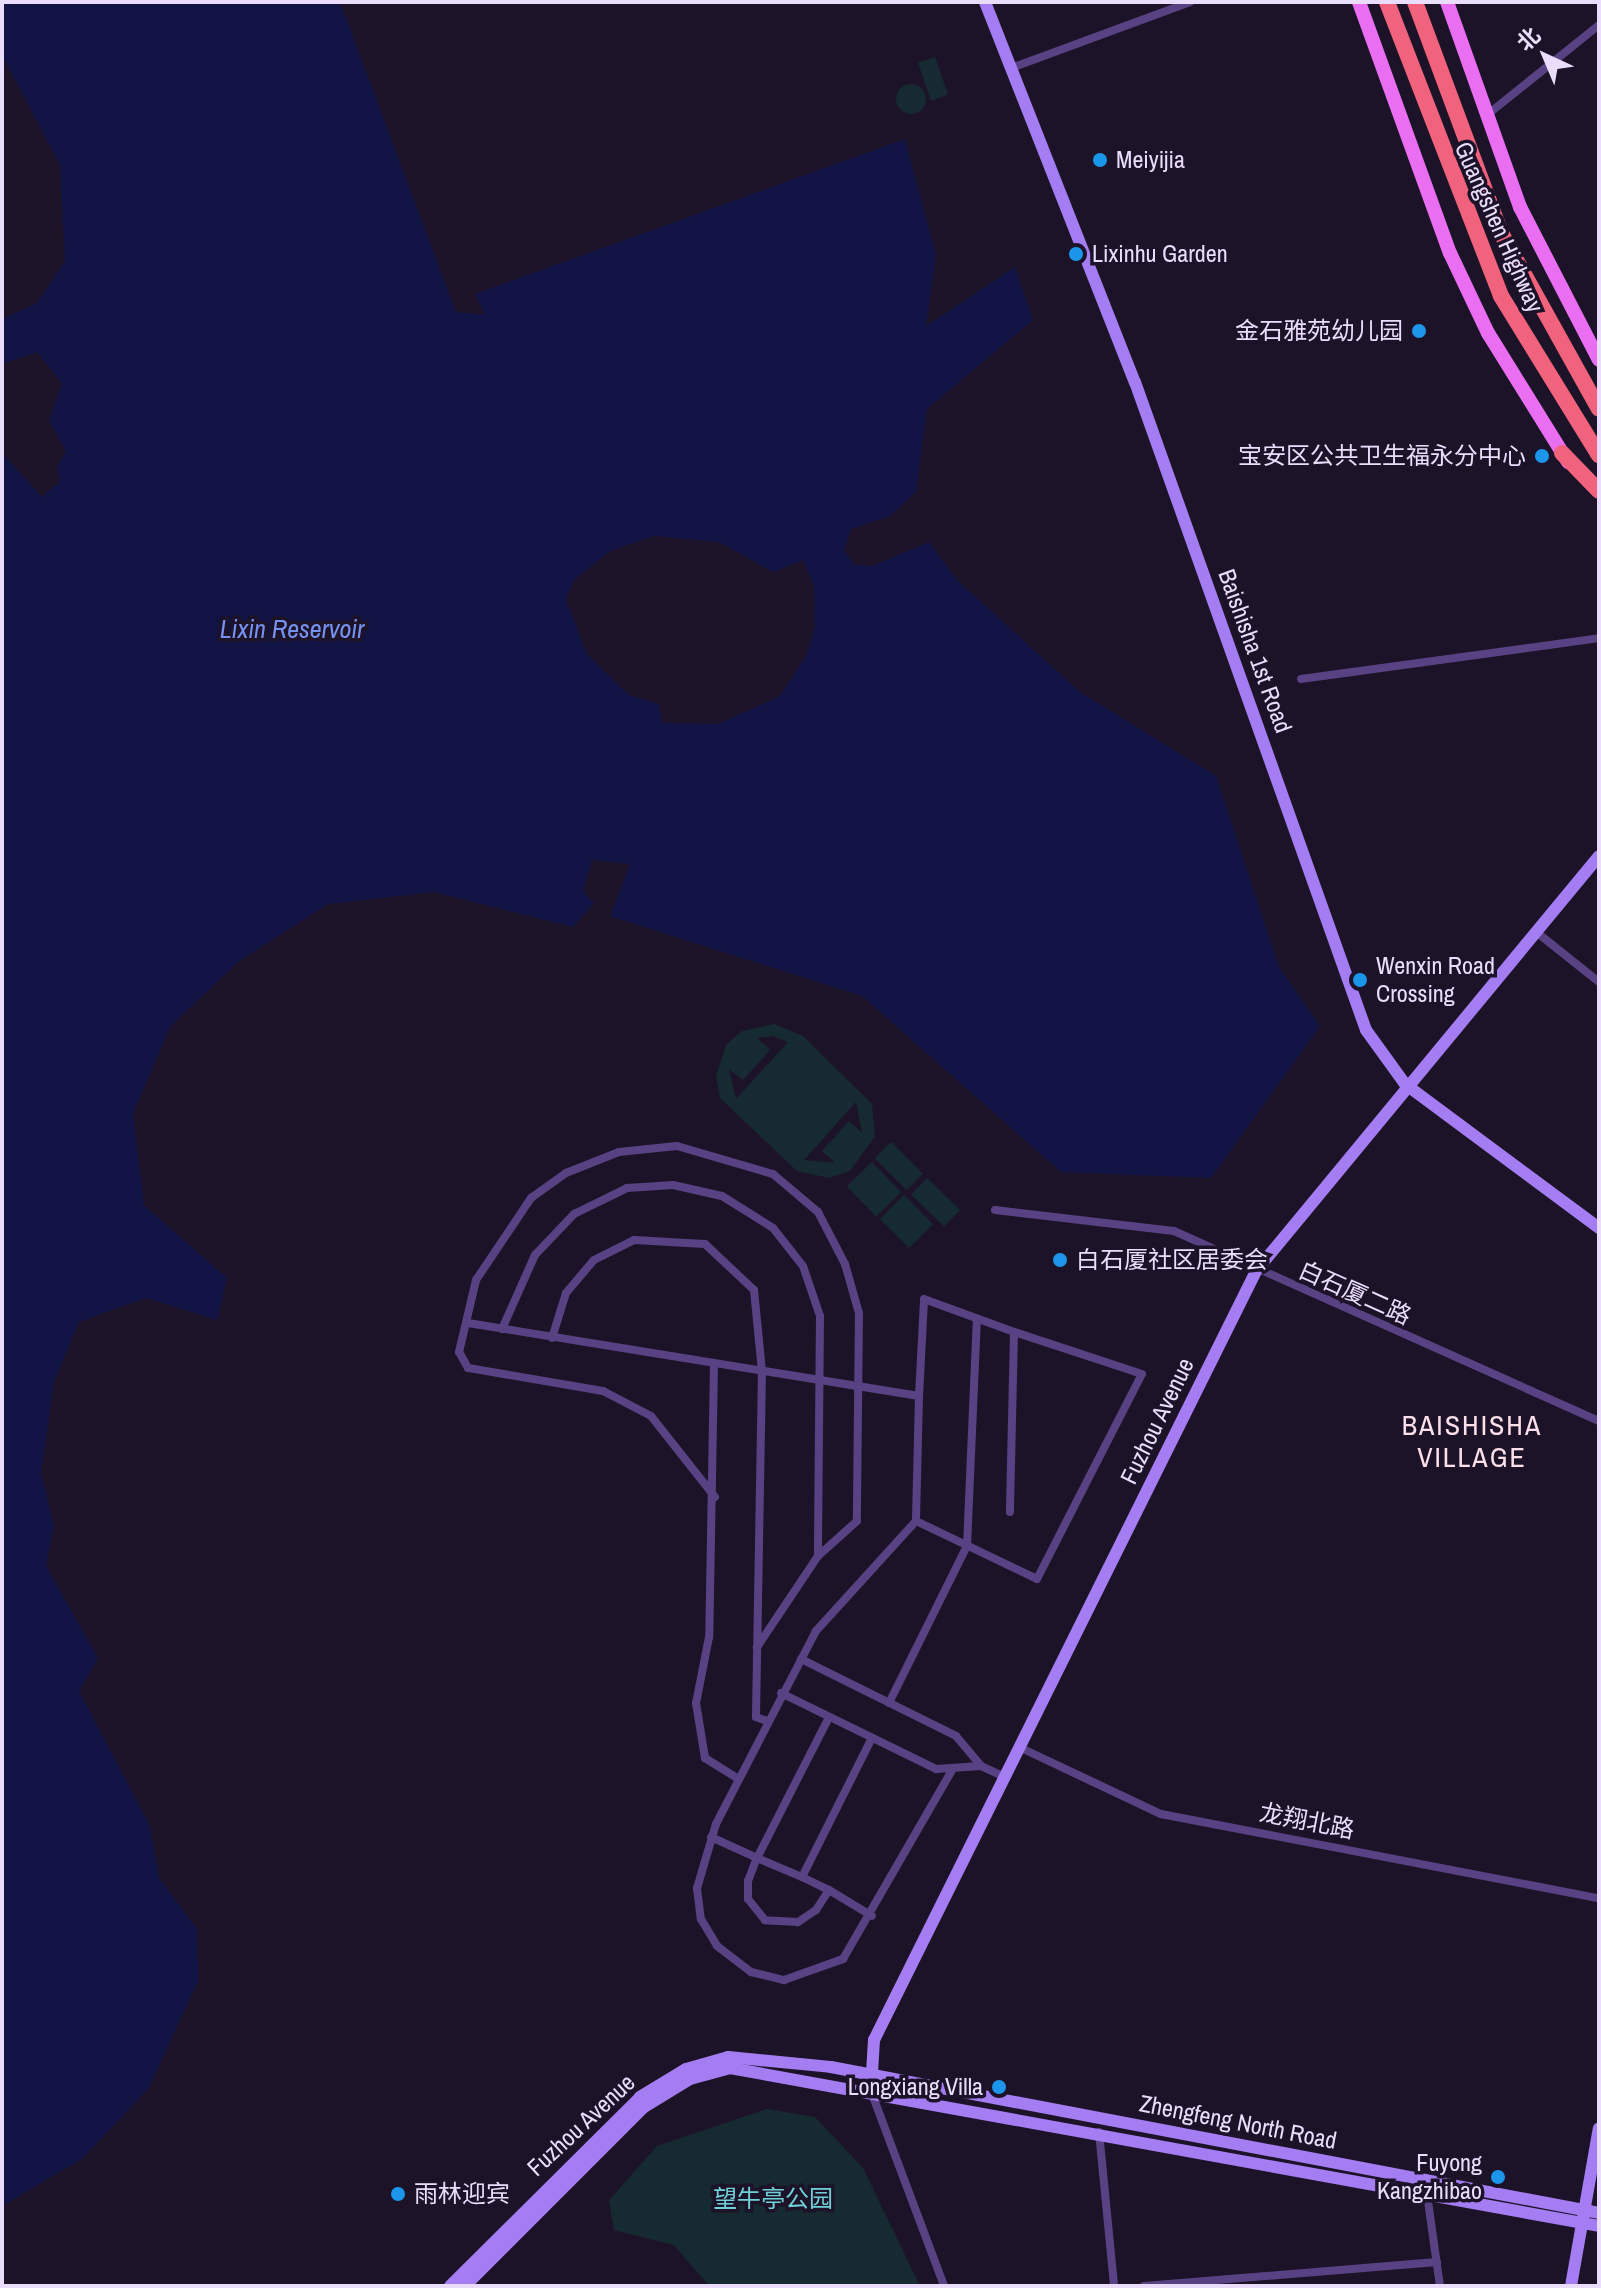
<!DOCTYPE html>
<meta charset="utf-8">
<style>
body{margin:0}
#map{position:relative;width:1601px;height:2288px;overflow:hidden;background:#1d1328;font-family:"Archivo Narrow","Noto Sans SC",sans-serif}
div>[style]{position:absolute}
.green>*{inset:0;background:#162a32;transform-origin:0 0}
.round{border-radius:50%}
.water>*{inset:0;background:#101344}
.street>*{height:8px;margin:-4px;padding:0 4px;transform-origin:4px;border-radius:4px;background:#584283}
.secondary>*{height:12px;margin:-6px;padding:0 6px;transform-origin:6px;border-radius:6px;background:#a47df3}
.primary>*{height:14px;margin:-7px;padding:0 7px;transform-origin:7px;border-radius:7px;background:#e96ef2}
.highway>*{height:16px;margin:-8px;padding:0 8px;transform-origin:8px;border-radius:8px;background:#f1637c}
.dots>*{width:22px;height:22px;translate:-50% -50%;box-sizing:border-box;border:4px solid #1d1328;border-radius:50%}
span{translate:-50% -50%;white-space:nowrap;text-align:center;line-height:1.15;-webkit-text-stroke:7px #1d1328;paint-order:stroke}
.poi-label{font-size:24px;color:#eaddfc}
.left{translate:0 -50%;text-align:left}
.right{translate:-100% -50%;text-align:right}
.street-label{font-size:24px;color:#eaddfc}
.park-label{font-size:24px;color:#6fd1d7}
.water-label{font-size:26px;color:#7592f3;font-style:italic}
.quarter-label{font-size:28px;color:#fcdfe9;letter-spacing:2px}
.frame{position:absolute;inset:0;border:4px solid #eaddfc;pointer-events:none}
.north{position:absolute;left:1505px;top:16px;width:80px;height:80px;-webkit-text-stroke:6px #1d1328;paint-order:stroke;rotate:316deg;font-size:22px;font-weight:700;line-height:32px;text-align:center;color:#eaddfc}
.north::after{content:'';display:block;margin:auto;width:28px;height:36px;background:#eaddfc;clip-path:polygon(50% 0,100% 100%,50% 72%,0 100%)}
</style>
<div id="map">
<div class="green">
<i style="left:935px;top:57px;width:40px;height:18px;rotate:71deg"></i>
<i class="round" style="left:896px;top:84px;width:30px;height:30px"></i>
<i style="clip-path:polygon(evenodd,774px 1024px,803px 1036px,872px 1104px,875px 1136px,850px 1171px,829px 1178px,797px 1171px,720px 1098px,716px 1076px,726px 1045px,742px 1031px,774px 1024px,773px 1036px,788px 1042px,736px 1099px,729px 1069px,743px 1080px,770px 1050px,757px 1038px,773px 1036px,774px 1024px,856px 1102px,862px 1133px,849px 1121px,822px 1151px,835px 1163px,804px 1160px,856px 1102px)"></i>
<i style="left:891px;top:1142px;width:45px;height:23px;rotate:45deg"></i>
<i style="left:872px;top:1162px;width:42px;height:35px;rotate:46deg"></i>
<i style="left:927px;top:1178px;width:46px;height:23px;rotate:44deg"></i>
<i style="left:904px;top:1195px;width:41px;height:34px;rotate:45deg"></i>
<i style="clip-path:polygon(767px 2109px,815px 2117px,863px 2168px,920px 2286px,709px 2286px,674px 2245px,614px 2230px,609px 2200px,657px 2146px)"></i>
</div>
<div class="water">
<i style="clip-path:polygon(evenodd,2px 2px,340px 2px,456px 312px,485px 315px,475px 294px,905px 139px,936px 255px,926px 326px,1015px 267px,1033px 320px,927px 409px,916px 492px,890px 516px,851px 529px,844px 551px,855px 565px,872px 566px,929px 542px,957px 580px,1080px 692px,1216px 776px,1279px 967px,1320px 1026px,1211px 1178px,1061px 1172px,862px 996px,610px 916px,630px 864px,592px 860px,583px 891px,594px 903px,573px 927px,434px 892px,328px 904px,238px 962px,170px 1027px,133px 1114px,144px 1205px,227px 1278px,217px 1320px,146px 1298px,79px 1322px,54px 1382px,41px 1473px,54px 1526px,46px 1566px,98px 1658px,79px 1691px,150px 1826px,159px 1878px,197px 1929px,198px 1981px,149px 2088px,82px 2159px,2px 2206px,2px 453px,42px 497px,60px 481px,57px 467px,66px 451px,49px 421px,62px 383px,37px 352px,2px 364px,2px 319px,37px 303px,65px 261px,60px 165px,2px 55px,2px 2px,654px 536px,719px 542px,773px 572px,803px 560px,814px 586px,815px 626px,807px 654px,780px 696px,718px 724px,662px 723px,659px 704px,629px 695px,587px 654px,566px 600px,574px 580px,610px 551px,654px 536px)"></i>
</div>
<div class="street">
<i style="left:1011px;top:68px;width:191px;rotate:-20.2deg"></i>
<i style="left:1487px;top:115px;width:144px;rotate:-38.8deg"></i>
<i style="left:1301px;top:679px;width:301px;rotate:-7.8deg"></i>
<i style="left:1535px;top:931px;width:82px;rotate:38.6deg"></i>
<i style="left:995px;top:1210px;width:180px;rotate:6.7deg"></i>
<i style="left:1174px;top:1231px;width:466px;rotate:24.1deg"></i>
<i style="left:468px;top:1323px;width:457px;rotate:9.2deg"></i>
<i style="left:919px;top:1396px;width:125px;rotate:91.4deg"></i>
<i style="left:916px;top:1521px;width:134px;rotate:25.6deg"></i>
<i style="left:1037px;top:1579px;width:230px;rotate:-62.9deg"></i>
<i style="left:1142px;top:1374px;width:135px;rotate:-161.8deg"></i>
<i style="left:1014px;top:1332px;width:180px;rotate:91.3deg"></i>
<i style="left:502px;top:1329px;width:81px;rotate:-66deg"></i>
<i style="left:535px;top:1255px;width:57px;rotate:-46.4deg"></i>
<i style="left:574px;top:1214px;width:59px;rotate:-26.1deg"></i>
<i style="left:627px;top:1188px;width:46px;rotate:-3.7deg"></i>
<i style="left:673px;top:1185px;width:50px;rotate:12.7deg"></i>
<i style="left:722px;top:1196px;width:60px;rotate:32.1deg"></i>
<i style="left:773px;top:1228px;width:48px;rotate:51.7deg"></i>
<i style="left:803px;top:1266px;width:53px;rotate:71.2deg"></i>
<i style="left:820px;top:1316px;width:240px;rotate:90.5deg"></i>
<i style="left:552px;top:1338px;width:47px;rotate:-72.7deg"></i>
<i style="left:566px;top:1293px;width:43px;rotate:-49.7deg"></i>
<i style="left:594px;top:1260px;width:45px;rotate:-26.6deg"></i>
<i style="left:634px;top:1240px;width:71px;rotate:3.2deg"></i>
<i style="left:705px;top:1244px;width:67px;rotate:43.2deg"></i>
<i style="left:754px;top:1290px;width:81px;rotate:84.4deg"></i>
<i style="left:762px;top:1371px;width:346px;rotate:91deg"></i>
<i style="left:756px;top:1717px;width:12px;rotate:20deg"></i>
<i style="left:714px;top:1364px;width:273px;rotate:91deg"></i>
<i style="left:709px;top:1637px;width:67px;rotate:101.1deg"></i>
<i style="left:696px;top:1703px;width:56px;rotate:80.7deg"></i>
<i style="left:705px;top:1758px;width:39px;rotate:32deg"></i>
<i style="left:919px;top:1396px;width:97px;rotate:-87deg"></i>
<i style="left:924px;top:1299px;width:96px;rotate:20.1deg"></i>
<i style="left:715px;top:1497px;width:103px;rotate:-128.3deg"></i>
<i style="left:651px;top:1416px;width:54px;rotate:-152.5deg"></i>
<i style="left:603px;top:1391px;width:137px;rotate:-170.3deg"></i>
<i style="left:468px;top:1368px;width:18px;rotate:-119deg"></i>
<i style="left:459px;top:1352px;width:74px;rotate:-76.7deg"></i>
<i style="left:476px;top:1280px;width:99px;rotate:-56.1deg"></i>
<i style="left:531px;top:1198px;width:43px;rotate:-35.5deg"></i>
<i style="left:566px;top:1173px;width:57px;rotate:-21.6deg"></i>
<i style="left:619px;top:1152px;width:58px;rotate:-5.9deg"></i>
<i style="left:677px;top:1146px;width:100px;rotate:16.3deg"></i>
<i style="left:773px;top:1174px;width:59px;rotate:40.2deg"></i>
<i style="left:818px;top:1212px;width:59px;rotate:62.6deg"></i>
<i style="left:845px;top:1264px;width:51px;rotate:74.1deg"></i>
<i style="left:859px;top:1313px;width:208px;rotate:90.6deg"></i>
<i style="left:857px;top:1521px;width:52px;rotate:138.1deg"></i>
<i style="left:818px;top:1556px;width:110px;rotate:123.8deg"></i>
<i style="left:916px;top:1521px;width:149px;rotate:132.3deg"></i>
<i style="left:816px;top:1631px;width:217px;rotate:117.4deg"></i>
<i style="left:716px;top:1824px;width:67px;rotate:106.5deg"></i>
<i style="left:697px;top:1888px;width:31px;rotate:83deg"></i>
<i style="left:701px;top:1919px;width:31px;rotate:59deg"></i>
<i style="left:717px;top:1946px;width:43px;rotate:37.4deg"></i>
<i style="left:751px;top:1972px;width:34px;rotate:14deg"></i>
<i style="left:784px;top:1980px;width:63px;rotate:-19.6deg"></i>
<i style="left:843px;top:1959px;width:218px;rotate:-60deg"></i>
<i style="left:801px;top:1659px;width:173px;rotate:26.4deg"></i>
<i style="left:956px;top:1736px;width:39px;rotate:50deg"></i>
<i style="left:781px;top:1693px;width:173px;rotate:26.1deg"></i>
<i style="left:936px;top:1769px;width:45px;rotate:-3.8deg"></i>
<i style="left:981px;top:1766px;width:26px;rotate:25deg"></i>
<i style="left:889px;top:1703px;width:175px;rotate:-63.6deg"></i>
<i style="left:967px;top:1546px;width:228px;rotate:-87.5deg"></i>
<i style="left:1019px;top:1747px;width:157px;rotate:25.3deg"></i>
<i style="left:1161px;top:1814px;width:446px;rotate:10.9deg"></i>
<i style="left:711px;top:1837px;width:51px;rotate:24.5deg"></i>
<i style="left:757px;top:1858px;width:49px;rotate:22.9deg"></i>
<i style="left:802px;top:1877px;width:30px;rotate:26deg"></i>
<i style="left:829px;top:1890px;width:24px;rotate:123deg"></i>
<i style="left:816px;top:1910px;width:22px;rotate:146deg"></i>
<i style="left:798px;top:1922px;width:33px;rotate:-177deg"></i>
<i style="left:765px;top:1920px;width:27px;rotate:-129deg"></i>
<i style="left:748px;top:1899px;width:18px;rotate:-90deg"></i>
<i style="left:748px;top:1881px;width:25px;rotate:-69deg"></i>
<i style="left:757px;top:1858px;width:158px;rotate:-62.9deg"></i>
<i style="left:802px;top:1877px;width:156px;rotate:-63.3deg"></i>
<i style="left:829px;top:1890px;width:50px;rotate:31.2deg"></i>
<i style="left:872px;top:2094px;width:205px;rotate:69.4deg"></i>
<i style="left:1099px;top:2132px;width:155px;rotate:84.4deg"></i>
<i style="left:1427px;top:2194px;width:93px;rotate:82deg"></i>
<i style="left:1144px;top:2286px;width:294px;rotate:-4.7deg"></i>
</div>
<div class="secondary">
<i style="left:985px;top:2px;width:409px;rotate:68.5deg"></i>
<i style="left:1135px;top:382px;width:688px;rotate:70.38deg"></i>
<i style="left:1366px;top:1030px;width:67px;rotate:54.2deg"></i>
<i style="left:1405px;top:1084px;width:242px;rotate:36.6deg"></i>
<i style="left:871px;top:2089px;width:49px;rotate:-86.5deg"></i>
<i style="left:874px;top:2040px;width:859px;rotate:-63.58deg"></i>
<i style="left:1256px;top:1271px;width:538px;rotate:-50.43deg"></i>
<i style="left:450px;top:2286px;width:268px;rotate:-44.8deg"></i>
<i style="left:640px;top:2097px;width:54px;rotate:-31.3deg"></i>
<i style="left:686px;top:2069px;width:44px;rotate:-15.9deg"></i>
<i style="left:728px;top:2057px;width:103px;rotate:5.5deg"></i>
<i style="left:831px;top:2067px;width:782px;rotate:10.76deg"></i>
<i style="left:465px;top:2286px;width:253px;rotate:-45deg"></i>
<i style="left:644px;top:2107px;width:54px;rotate:-31.3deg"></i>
<i style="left:690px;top:2079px;width:41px;rotate:-15.4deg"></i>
<i style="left:730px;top:2068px;width:883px;rotate:10.3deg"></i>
<i style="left:1571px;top:2286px;width:160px;rotate:-80deg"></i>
</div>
<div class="primary">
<i style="left:1359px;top:2px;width:267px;rotate:70.1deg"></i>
<i style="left:1450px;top:253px;width:89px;rotate:64.6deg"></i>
<i style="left:1488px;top:333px;width:152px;rotate:58.2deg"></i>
<i style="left:1447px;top:2px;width:218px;rotate:70.4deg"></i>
<i style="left:1520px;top:207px;width:172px;rotate:62.7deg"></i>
</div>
<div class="highway">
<i style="left:1387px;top:2px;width:315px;rotate:68.8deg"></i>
<i style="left:1501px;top:296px;width:187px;rotate:58.4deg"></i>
<i style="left:1415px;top:2px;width:246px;rotate:69.6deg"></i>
<i style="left:1501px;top:233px;width:201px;rotate:60.9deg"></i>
<i style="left:1562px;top:453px;width:53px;rotate:45.8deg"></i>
</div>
<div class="dots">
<i style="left:1100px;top:160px;background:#1b96ea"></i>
<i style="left:1076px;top:254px;background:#1b96ea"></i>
<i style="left:1419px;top:331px;background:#1b96ea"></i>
<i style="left:1542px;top:456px;background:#1b96ea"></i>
<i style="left:1360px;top:980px;background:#1b96ea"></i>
<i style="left:1060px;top:1260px;background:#1b96ea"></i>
<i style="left:999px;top:2087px;background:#1b96ea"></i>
<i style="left:1498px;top:2177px;background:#1b96ea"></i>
<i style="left:398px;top:2194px;background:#1b96ea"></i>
</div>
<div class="poi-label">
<span class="left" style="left:1116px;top:160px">Meiyijia</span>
<span class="left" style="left:1092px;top:254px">Lixinhu Garden</span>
<span class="right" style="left:1403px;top:331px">金石雅苑幼儿园</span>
<span class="right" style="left:1526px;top:456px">宝安区公共卫生福永分中心</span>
<span class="left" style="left:1376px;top:980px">Wenxin Road<br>Crossing</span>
<span class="left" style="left:1076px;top:1260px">白石厦社区居委会</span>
<span class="right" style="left:983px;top:2087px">Longxiang Villa</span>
<span class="right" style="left:1482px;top:2177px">Fuyong<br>Kangzhibao</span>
<span class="left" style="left:414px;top:2194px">雨林迎宾</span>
</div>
<div class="street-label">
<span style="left:1499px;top:227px;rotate:66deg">Guangshen Highway</span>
<span style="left:1255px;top:651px;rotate:70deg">Baishisha 1st Road</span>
<span style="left:1355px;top:1293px;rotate:24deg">白石厦二路</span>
<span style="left:1157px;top:1421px;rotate:-64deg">Fuzhou Avenue</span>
<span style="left:1307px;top:1821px;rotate:11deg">龙翔北路</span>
<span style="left:1238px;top:2122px;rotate:11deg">Zhengfeng North Road</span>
<span style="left:581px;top:2125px;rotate:-43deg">Fuzhou Avenue</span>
</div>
<div class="park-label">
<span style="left:773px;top:2199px">望牛亭公园</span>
</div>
<div class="water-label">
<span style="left:292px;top:629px">Lixin Reservoir</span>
</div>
<div class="quarter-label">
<span style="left:1472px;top:1441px">BAISHISHA<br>VILLAGE</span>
</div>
<div class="frame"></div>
<div class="north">北</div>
</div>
